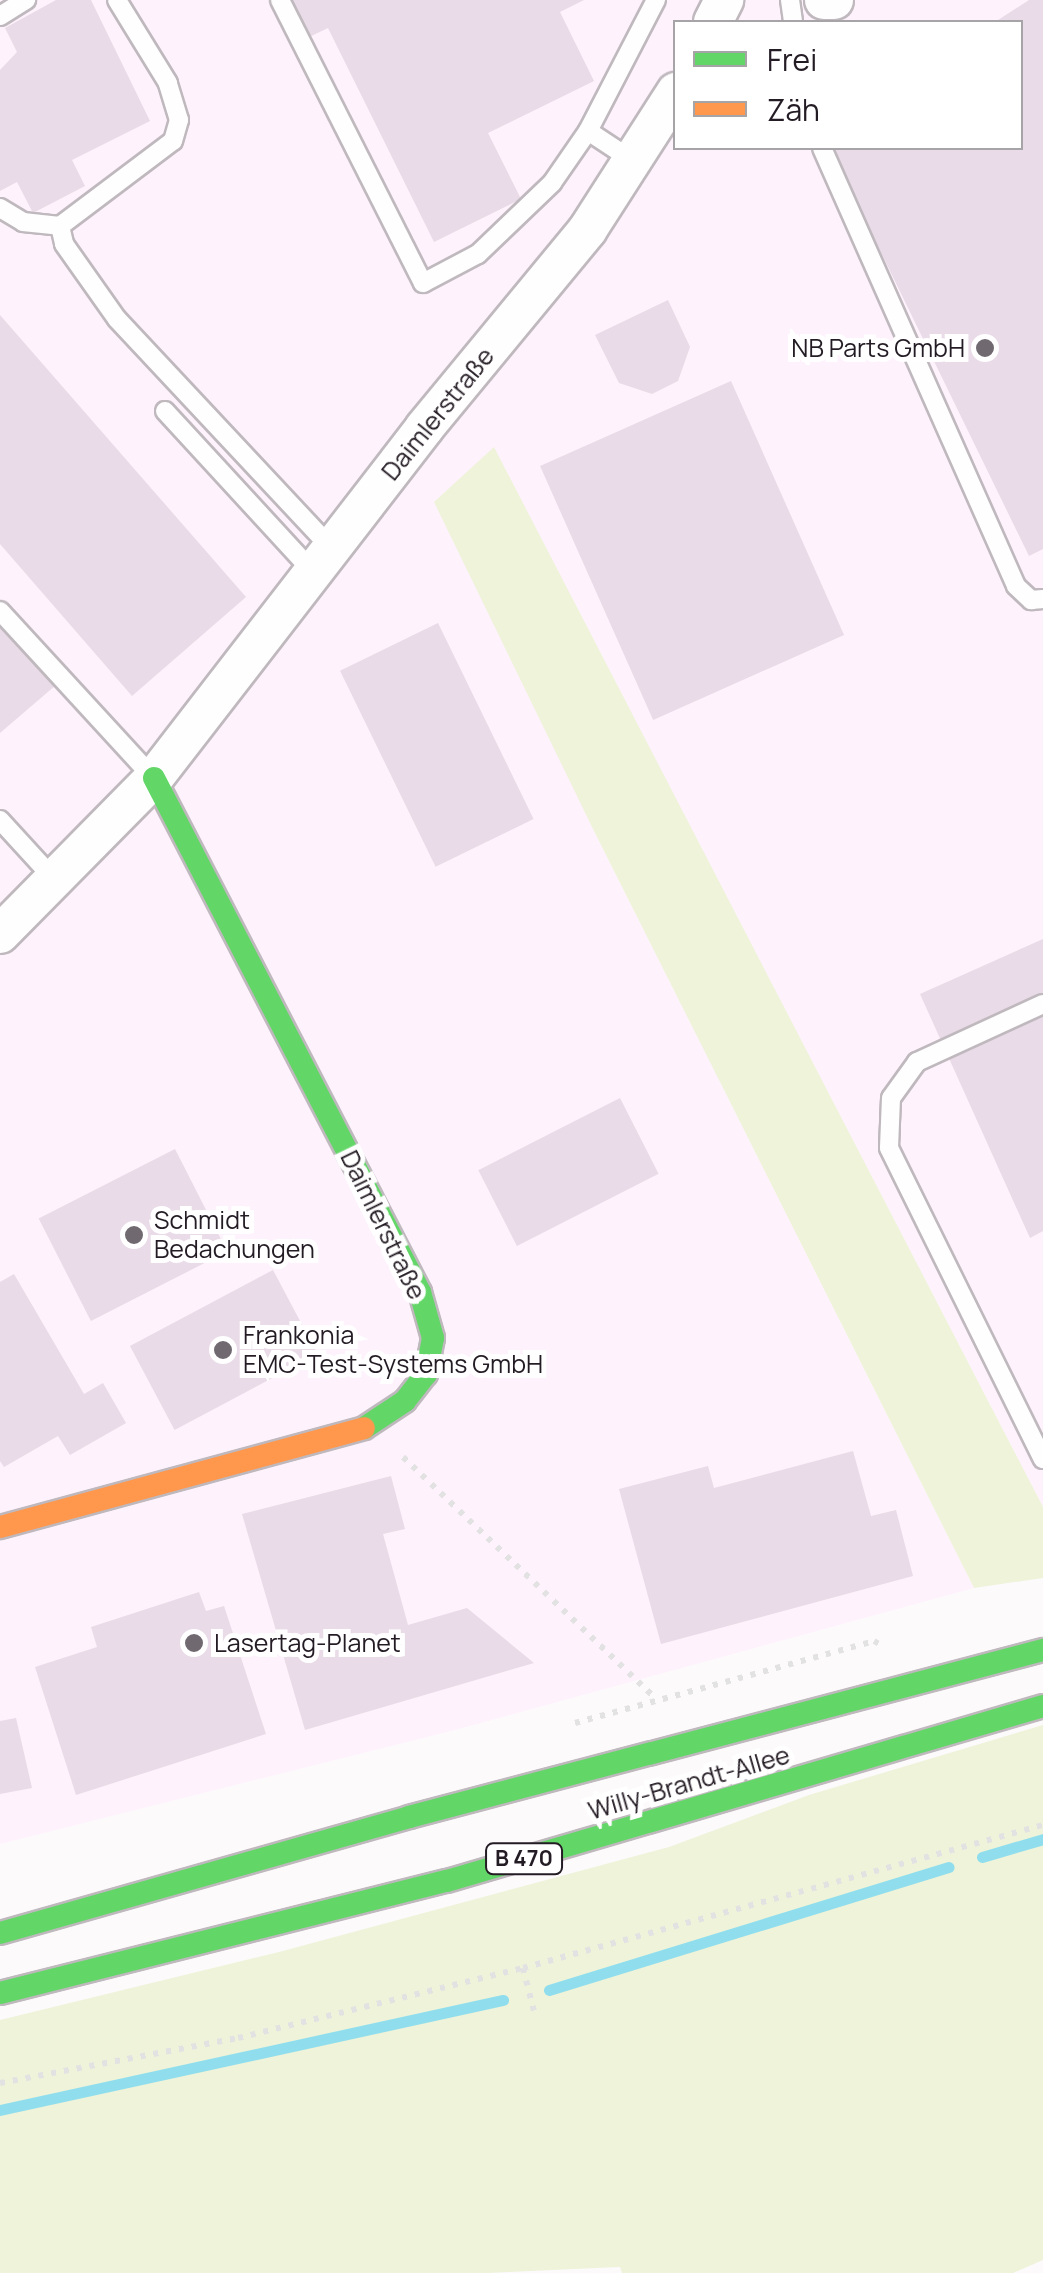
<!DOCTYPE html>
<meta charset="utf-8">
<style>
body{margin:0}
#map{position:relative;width:1043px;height:2273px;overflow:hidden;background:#fdfafc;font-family:Manrope,sans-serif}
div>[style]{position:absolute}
.built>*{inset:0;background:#fef2fc}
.green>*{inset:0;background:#eef3da}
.stream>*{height:11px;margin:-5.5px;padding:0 5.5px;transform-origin:5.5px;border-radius:5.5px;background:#90deed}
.building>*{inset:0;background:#e9dbe7;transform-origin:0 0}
.path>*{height:6px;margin-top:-3px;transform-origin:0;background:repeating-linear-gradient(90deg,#e3e2e2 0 5px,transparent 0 13px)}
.roads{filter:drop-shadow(2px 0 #bfb9be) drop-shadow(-2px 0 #bfb9be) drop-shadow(0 2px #bfb9be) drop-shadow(0 -2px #bfb9be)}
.lane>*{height:18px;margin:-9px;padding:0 9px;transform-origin:9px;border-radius:9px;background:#fffeff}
.street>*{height:38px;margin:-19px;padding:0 19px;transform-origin:19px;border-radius:19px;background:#fffeff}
.fast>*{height:22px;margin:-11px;padding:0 11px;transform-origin:11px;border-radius:11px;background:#63d668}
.slow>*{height:22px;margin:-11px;padding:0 11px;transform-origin:11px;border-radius:11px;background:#ff974d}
.dots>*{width:28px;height:28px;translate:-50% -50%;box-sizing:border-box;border:5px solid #fff;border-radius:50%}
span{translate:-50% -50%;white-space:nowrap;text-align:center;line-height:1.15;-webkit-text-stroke:10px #fff;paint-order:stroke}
.shield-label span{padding:2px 8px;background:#fff;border:2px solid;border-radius:8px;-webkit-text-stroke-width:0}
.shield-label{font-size:22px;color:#241c24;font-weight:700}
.poi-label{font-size:25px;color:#241c24}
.right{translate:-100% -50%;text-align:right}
.left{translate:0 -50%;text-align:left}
.street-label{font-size:25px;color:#241c24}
.legend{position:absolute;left:673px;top:20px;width:350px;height:130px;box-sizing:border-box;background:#fff;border:2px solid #a7a4a7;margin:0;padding:12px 18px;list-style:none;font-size:30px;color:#241c24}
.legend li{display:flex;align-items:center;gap:20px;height:50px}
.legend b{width:50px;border:2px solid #a7a4a7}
</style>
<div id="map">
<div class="built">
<i style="clip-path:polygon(evenodd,0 0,1043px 0,1043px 1507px,494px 448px,594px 831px,974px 1588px,455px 1730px,0 1844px,0 0,676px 22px,1020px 22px,1020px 148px,676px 148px,676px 22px)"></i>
</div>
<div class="green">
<i style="clip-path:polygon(494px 447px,1043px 1507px,1043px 1578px,974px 1588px,594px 831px,434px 502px)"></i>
<i style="clip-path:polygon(1043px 1725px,1043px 2260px,1013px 2273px,622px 2273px,620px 2267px,487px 2273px,0 2273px,0 2020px,279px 1952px,669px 1847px,809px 1795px)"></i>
</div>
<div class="stream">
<i style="left:982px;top:1857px;width:64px;rotate:-16.4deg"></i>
<i style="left:549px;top:1990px;width:418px;rotate:-17.1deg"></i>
<i style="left:0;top:2110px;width:515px;rotate:-12.34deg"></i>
</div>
<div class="building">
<i style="clip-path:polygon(56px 0,91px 0,150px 121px,72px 160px,85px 186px,33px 213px,17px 182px,0 191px,0 70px,17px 52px,5px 28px)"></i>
<i style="clip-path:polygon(288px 0,584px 0,560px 12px,594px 81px,488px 133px,521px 199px,434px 242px,328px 28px,307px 38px)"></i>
<i style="clip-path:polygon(1029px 0,1043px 0,1043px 549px,1029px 556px,830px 148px,1020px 148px,1020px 22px,995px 22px)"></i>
<i style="clip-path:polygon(668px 300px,690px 347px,678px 381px,652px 394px,619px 383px,595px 335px)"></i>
<i style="clip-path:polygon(0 315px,246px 597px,132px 696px,0 544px)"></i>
<i style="left:731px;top:381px;width:278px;height:209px;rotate:66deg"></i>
<i style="clip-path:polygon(0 620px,56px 685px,0 733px)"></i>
<i style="left:438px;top:623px;width:218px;height:109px;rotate:64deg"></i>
<i style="clip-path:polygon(1043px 939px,1043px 1231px,1030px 1238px,920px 994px)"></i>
<i style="left:620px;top:1098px;width:85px;height:159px;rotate:63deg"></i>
<i style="left:175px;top:1149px;width:115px;height:153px;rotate:63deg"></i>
<i style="left:273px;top:1270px;width:95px;height:162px;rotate:62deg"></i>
<i style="clip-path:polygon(14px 1274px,84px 1394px,103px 1383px,126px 1423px,70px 1455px,58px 1436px,4px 1467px,0 1461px,0 1282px)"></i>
<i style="clip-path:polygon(853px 1451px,871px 1516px,896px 1510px,913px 1576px,661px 1644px,619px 1489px,708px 1466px,714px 1488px)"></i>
<i style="clip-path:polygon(391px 1476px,405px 1529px,383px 1534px,408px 1625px,467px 1608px,534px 1663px,305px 1730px,242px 1514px)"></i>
<i style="clip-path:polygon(199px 1592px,206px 1611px,224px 1606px,266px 1734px,76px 1795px,35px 1667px,97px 1647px,91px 1627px)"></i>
<i style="clip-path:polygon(16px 1718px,32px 1788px,0 1794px,0 1721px)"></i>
</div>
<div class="path">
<i style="left:403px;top:1457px;width:347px;rotate:43.7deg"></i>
<i style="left:575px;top:1723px;width:310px;rotate:-15.3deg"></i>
<i style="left:874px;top:1641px;width:8px;rotate:30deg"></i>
<i style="left:523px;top:1968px;width:44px;rotate:75.7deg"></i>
<i style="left:0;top:2083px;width:242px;rotate:-10.7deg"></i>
<i style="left:238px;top:2038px;width:293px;rotate:-13.8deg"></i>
<i style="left:523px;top:1968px;width:539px;rotate:-15.38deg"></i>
</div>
<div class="roads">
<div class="lane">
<i style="left:280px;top:0;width:317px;rotate:63.2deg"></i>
<i style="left:423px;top:283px;width:62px;rotate:-27.8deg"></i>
<i style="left:478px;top:254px;width:103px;rotate:-43.8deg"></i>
<i style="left:552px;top:183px;width:63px;rotate:-55.3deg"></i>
<i style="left:588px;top:131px;width:148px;rotate:-62.6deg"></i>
<i style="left:790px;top:0;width:22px;rotate:82deg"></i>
<i style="left:0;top:16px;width:31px;rotate:-32deg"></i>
<i style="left:588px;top:131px;width:53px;rotate:33.4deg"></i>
<i style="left:822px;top:148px;width:479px;rotate:66.1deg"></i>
<i style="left:1016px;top:586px;width:21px;rotate:43deg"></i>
<i style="left:1031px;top:600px;width:12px;rotate:-5deg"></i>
<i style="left:0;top:208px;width:27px;rotate:31deg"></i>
<i style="left:23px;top:222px;width:37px;rotate:6deg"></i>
<i style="left:60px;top:226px;width:141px;rotate:-37deg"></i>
<i style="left:173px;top:141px;width:22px;rotate:-74deg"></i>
<i style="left:179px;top:120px;width:39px;rotate:-107deg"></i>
<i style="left:168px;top:83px;width:97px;rotate:-121.6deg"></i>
<i style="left:60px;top:226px;width:18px;rotate:77deg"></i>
<i style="left:64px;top:244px;width:92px;rotate:54.8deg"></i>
<i style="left:117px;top:319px;width:315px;rotate:46.9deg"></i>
<i style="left:165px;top:411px;width:219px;rotate:47.4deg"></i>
<i style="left:0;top:611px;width:222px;rotate:47.4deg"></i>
<i style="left:0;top:820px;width:81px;rotate:47.5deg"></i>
<i style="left:1043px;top:1004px;width:139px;rotate:155.3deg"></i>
<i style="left:917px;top:1062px;width:44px;rotate:125.8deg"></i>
<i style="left:891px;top:1098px;width:50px;rotate:92.3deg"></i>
<i style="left:889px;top:1148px;width:347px;rotate:63.7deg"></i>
</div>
<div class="street">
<i style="left:824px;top:0;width:10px"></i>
<i style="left:713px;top:22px;width:25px;rotate:-63deg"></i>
<i style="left:0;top:934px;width:219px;rotate:-45.4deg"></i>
<i style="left:154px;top:778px;width:443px;rotate:-52.3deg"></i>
<i style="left:425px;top:427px;width:256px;rotate:-50.5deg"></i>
<i style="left:588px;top:229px;width:163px;rotate:-57.3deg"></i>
</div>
<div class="fast">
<i style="left:154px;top:778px;width:579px;rotate:62.64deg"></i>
<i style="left:420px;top:1292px;width:48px;rotate:74.2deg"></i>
<i style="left:433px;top:1338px;width:37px;rotate:101deg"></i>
<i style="left:426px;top:1374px;width:34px;rotate:128deg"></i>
<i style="left:405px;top:1401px;width:49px;rotate:146.6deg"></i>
<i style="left:0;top:1933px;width:425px;rotate:-15.8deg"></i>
<i style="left:409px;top:1817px;width:656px;rotate:-14.76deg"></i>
<i style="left:0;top:1993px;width:461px;rotate:-14.1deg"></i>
<i style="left:447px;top:1881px;width:621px;rotate:-16.36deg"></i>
</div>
<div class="slow">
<i style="left:0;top:1527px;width:377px;rotate:-15.2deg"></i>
</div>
</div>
<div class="dots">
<i style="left:985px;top:348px;background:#706a70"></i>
<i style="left:134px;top:1235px;background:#706a70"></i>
<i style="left:223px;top:1350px;background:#706a70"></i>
<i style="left:194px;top:1643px;background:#706a70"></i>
</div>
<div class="shield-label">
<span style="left:524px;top:1859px">B 470</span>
</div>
<div class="poi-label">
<span class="right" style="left:965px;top:348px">NB Parts GmbH</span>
<span class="left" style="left:154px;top:1235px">Schmidt<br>Bedachungen</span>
<span class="left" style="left:243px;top:1350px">Frankonia<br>EMC-Test-Systems GmbH</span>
<span class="left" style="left:214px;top:1643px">Lasertag-Planet</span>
</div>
<div class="street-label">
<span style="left:438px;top:414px;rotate:-51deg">Daimlerstraße</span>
<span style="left:383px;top:1225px;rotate:64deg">Daimlerstraße</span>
<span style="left:689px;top:1783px;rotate:-16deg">Willy-Brandt-Allee</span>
</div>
<ul class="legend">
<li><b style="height:12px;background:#63d668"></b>Frei</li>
<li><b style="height:12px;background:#ff974d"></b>Zäh</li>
</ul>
</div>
